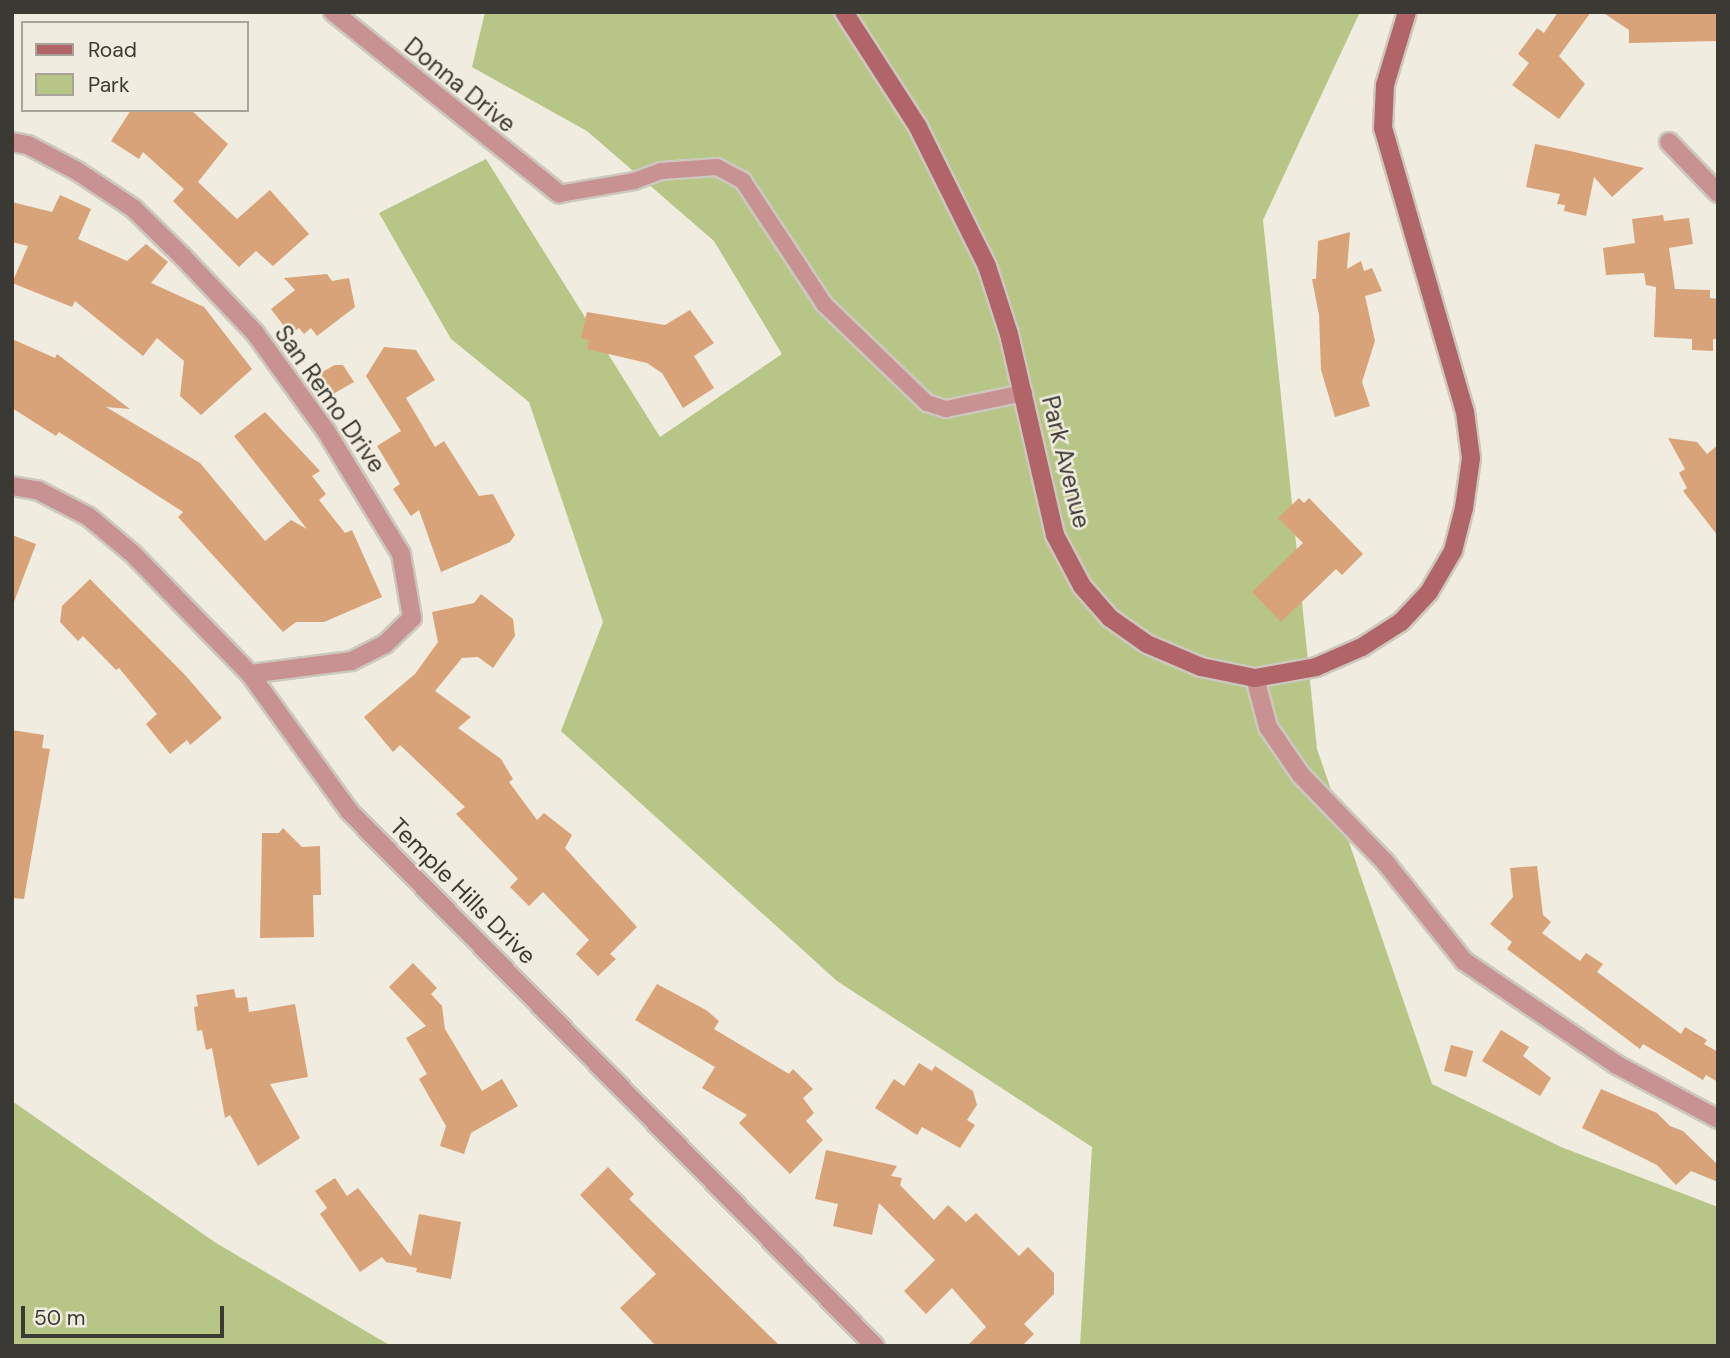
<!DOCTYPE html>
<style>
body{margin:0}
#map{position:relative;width:1730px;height:1358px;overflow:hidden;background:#f0ecdf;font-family:"DM Sans",sans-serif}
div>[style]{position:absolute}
.green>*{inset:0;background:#b7c587}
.building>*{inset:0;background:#d9a379;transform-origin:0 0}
.roads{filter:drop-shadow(2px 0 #ccc8bd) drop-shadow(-2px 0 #ccc8bd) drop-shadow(0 2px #ccc8bd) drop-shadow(0 -2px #ccc8bd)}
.service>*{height:16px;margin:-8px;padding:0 8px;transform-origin:8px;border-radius:8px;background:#c89293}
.minor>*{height:18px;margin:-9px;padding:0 9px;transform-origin:9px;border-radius:9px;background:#c89293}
.tertiary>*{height:18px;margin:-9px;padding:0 9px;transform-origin:9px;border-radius:9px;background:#c89293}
.secondary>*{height:18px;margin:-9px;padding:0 9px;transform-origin:9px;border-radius:9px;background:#b26568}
span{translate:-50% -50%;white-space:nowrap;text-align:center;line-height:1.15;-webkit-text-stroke:5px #f0ecdf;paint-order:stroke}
.street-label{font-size:24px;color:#3b3934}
.frame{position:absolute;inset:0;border:14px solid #3b3934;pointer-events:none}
.legend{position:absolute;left:21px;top:21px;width:228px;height:91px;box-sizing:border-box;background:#f0ecdf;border:2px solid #a8a49b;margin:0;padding:9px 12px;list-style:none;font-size:21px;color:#3b3934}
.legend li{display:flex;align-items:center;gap:14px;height:35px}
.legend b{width:35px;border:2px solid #a8a49b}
.scale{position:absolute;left:21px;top:1306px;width:203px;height:32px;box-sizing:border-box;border:4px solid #3b3934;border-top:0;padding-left:9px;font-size:21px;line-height:24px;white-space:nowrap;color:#3b3934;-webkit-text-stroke:5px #f0ecdf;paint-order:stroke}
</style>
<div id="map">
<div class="green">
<i style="clip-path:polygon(485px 12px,1360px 12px,1263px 220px,1317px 749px,1432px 1084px,1561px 1147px,1718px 1207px,1718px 1346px,1080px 1346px,1092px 1147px,837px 981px,561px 731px,603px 622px,529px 402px,451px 339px,379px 213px,486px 159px,660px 437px,782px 354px,714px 241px,587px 131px,472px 67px)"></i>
<i style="clip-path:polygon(12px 1101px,216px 1243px,391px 1346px,12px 1346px)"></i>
</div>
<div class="building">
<i style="clip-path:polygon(1558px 12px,1591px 12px,1559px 56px,1585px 84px,1559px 119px,1512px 85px,1529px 63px,1518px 54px,1537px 28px,1544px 33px)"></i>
<i style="clip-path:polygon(1602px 12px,1718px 12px,1718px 41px,1629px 43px,1629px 30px)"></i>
<i style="clip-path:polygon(131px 110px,191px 110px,228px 144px,198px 182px,237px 219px,270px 190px,309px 234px,273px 266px,256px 251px,239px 267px,173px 201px,184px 189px,143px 152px,139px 159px,111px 141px)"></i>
<i style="clip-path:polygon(1535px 144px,1570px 151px,1644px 168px,1612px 197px,1594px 177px,1586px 216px,1564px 211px,1565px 205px,1557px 204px,1560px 194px,1526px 187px)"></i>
<i style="clip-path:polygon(60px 195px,91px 209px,78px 239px,127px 261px,146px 244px,168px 262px,151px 283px,204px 307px,252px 369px,201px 415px,180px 396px,184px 361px,157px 338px,143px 356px,75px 301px,72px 307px,12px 283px,28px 246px,12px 242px,12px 202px,52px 212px)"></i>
<i style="clip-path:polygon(1663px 215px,1664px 221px,1689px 218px,1693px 244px,1669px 248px,1675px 289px,1710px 290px,1710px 298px,1718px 299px,1718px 339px,1713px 339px,1713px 351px,1692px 350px,1692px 339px,1654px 337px,1656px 287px,1646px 285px,1644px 273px,1606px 275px,1603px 248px,1635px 243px,1632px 219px)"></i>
<i style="clip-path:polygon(1350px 232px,1347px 269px,1361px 261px,1364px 271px,1372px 268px,1382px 291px,1365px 296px,1375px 341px,1362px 382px,1370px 406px,1335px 417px,1321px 370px,1319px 315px,1312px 279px,1316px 279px,1318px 241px)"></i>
<i style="clip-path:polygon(327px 274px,332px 281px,349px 278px,355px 307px,317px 336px,311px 328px,304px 334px,299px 328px,290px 334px,271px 309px,295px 290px,284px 278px)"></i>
<i style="clip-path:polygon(690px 310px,714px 343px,694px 356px,714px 388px,683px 408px,662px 373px,647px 363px,587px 349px,589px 340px,581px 338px,587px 312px,665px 325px)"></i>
<i style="clip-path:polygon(12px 339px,55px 358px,57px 354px,130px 409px,106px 407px,200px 463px,265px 541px,291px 520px,307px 529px,234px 436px,265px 412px,320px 471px,312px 476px,326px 494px,319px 500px,345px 533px,352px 530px,382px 597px,324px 622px,296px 622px,283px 632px,178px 517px,183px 512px,59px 432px,56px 436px,12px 408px)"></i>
<i style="clip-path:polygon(384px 347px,416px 350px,435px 380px,406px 398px,435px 447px,444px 441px,479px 496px,493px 494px,515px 535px,510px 542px,441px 572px,419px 510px,411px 516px,393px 489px,400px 484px,377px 446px,401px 431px,366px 376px)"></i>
<i style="clip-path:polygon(335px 365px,343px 365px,354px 382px,333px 394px,320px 373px)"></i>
<i style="clip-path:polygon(1668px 438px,1697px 442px,1707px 454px,1718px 445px,1718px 536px,1683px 491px,1687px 488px,1679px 473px,1685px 469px)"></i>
<i style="clip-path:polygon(1299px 498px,1304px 503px,1309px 498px,1363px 554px,1342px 575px,1336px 569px,1281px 622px,1252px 592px,1303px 543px,1278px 518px)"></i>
<i style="clip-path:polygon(12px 535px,36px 544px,14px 602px,12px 602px)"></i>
<i style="clip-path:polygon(90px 579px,186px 676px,222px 718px,190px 745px,187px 740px,170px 754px,146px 724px,157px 714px,119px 668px,116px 670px,83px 636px,78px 641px,60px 622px,62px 606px)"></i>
<i style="clip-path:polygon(481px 594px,513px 619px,515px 636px,493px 668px,478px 657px,462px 658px,435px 691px,471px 717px,458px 728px,501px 759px,513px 779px,509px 782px,537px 820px,544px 813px,572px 835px,565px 848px,637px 927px,610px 954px,616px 959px,598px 976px,576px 954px,589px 940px,543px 892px,529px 906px,510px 887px,518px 879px,456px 814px,465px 807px,400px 745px,393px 752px,364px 717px,415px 674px,438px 642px,432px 612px,474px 603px)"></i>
<i style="clip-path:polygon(12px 730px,44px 735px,42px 748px,50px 749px,24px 899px,12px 898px)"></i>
<i style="clip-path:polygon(283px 828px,302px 847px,320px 846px,321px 895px,313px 895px,314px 937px,260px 938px,262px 833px,279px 833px)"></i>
<i style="clip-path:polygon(1537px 866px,1543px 915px,1551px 922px,1542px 933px,1580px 961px,1586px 953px,1603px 964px,1597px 972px,1681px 1034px,1685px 1027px,1707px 1040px,1704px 1044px,1718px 1052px,1718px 1082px,1706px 1075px,1703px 1080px,1643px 1044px,1640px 1049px,1507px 949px,1512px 942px,1490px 924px,1513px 897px,1510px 868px)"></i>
<i style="clip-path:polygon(413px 963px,437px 988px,431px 994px,442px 1006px,445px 1029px,482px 1091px,502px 1079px,518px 1106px,471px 1133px,464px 1154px,440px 1146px,446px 1126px,419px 1079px,427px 1074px,406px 1038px,426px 1026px,389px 987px)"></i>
<i style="clip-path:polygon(657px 984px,706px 1010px,719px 1021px,714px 1029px,789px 1074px,793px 1069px,813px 1089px,803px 1098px,814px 1113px,806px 1121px,823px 1140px,790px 1174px,739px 1123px,747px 1115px,702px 1088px,715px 1067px,635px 1020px)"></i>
<i style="clip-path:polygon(234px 989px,236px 998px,247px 997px,249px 1012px,295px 1004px,308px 1077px,270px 1084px,300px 1138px,258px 1166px,230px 1115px,225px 1118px,212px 1048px,206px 1050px,202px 1030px,197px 1031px,194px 1007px,198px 1006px,196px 995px)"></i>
<i style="clip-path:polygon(1501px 1030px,1529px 1047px,1523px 1056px,1551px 1078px,1540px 1096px,1482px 1061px)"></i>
<i style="left:1451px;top:1045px;width:23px;height:27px;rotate:15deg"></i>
<i style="clip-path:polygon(919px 1063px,932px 1071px,935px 1066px,973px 1091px,977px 1105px,967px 1120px,975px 1125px,960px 1148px,922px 1127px,917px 1135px,875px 1108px,894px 1079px,904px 1086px)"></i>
<i style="clip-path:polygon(1601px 1089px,1657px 1113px,1670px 1126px,1683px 1131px,1718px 1165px,1718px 1182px,1691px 1171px,1676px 1185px,1657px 1165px,1582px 1128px)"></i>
<i style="clip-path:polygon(826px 1150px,897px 1166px,891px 1176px,902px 1178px,900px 1185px,934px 1220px,948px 1205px,966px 1222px,976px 1213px,1019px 1256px,1028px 1247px,1054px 1273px,1054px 1294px,1024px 1324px,1034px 1334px,1022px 1346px,967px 1346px,986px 1327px,952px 1288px,926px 1314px,904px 1291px,935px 1260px,879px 1203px,872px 1235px,833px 1226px,838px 1204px,815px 1199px)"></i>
<i style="clip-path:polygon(608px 1167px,634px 1194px,629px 1199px,780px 1346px,656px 1346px,620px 1308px,656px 1274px,580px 1195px)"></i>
<i style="clip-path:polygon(335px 1178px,347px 1196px,358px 1188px,411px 1256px,419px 1214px,461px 1222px,451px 1279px,416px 1272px,417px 1268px,386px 1262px,382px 1257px,360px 1272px,320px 1214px,327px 1208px,315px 1191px)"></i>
</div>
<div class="roads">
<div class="service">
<i style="left:559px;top:194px;width:76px;rotate:-9.8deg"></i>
<i style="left:634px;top:181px;width:29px;rotate:-20deg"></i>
<i style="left:661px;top:171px;width:56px;rotate:-4.1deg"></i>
<i style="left:717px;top:167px;width:30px;rotate:28deg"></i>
<i style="left:743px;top:181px;width:147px;rotate:56.6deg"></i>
<i style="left:824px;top:304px;width:143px;rotate:43.9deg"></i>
<i style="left:927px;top:403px;width:20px;rotate:18deg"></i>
<i style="left:946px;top:409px;width:80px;rotate:-11.6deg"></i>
</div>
<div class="minor">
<i style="left:333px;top:12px;width:290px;rotate:38.8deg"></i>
<i style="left:12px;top:142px;width:16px;rotate:11deg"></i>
<i style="left:28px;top:145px;width:55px;rotate:28deg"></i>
<i style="left:77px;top:171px;width:67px;rotate:33.5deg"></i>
<i style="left:133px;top:208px;width:70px;rotate:44.4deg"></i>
<i style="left:183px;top:257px;width:105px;rotate:46.5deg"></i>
<i style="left:255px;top:333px;width:121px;rotate:54.1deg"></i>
<i style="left:326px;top:431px;width:144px;rotate:58.6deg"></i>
<i style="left:401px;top:554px;width:65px;rotate:80.2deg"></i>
<i style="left:412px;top:618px;width:37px;rotate:136deg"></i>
<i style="left:385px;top:644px;width:38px;rotate:153deg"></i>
<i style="left:351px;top:661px;width:102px;rotate:172.7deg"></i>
<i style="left:1669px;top:142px;width:71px;rotate:46.1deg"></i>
<i style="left:1255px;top:678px;width:51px;rotate:75.1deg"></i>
<i style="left:1268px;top:727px;width:58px;rotate:55.5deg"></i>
<i style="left:1301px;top:775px;width:121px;rotate:46deg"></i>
<i style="left:1385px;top:862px;width:127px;rotate:51.4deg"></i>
<i style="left:1464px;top:961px;width:185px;rotate:34.2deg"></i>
<i style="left:1617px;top:1065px;width:115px;rotate:28.1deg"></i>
</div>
<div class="tertiary">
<i style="left:12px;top:486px;width:27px;rotate:10deg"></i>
<i style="left:39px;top:491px;width:56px;rotate:27.5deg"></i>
<i style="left:89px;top:517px;width:57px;rotate:40.1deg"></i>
<i style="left:133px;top:554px;width:168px;rotate:45.7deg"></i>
<i style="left:250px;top:674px;width:169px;rotate:54.1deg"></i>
<i style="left:349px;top:811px;width:750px;rotate:45.49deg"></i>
</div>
<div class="secondary">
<i style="left:844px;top:12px;width:137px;rotate:57.2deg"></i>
<i style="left:918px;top:127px;width:155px;rotate:63.6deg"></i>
<i style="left:987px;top:266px;width:71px;rotate:72.1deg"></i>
<i style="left:1009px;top:334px;width:206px;rotate:77.1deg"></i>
<i style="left:1055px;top:535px;width:58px;rotate:62.1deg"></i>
<i style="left:1082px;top:586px;width:43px;rotate:48.8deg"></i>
<i style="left:1110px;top:618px;width:45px;rotate:35.1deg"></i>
<i style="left:1147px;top:644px;width:59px;rotate:23.1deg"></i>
<i style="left:1201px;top:667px;width:55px;rotate:11.5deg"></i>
<i style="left:1255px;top:678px;width:62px;rotate:-10.2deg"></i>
<i style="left:1316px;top:667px;width:50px;rotate:-23.5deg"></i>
<i style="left:1362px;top:647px;width:46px;rotate:-32.7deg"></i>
<i style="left:1401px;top:622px;width:41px;rotate:-47deg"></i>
<i style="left:1429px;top:592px;width:48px;rotate:-59.7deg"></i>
<i style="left:1453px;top:551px;width:44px;rotate:-75.7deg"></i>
<i style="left:1464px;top:508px;width:50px;rotate:-82deg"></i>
<i style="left:1471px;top:458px;width:46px;rotate:-97.4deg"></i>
<i style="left:1465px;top:412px;width:296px;rotate:-106.1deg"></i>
<i style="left:1383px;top:128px;width:43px;rotate:-87.3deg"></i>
<i style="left:1385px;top:85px;width:76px;rotate:-73.2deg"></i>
</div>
</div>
<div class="street-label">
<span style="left:460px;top:85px;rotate:39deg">Donna Drive</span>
<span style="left:330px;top:399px;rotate:55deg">San Remo Drive</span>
<span style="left:1066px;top:462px;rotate:76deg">Park Avenue</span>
<span style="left:463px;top:891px;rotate:45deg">Temple Hills Drive</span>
</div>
<div class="frame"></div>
<ul class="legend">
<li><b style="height:9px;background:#b26568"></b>Road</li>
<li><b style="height:19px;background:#b7c587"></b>Park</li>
</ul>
<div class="scale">50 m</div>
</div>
